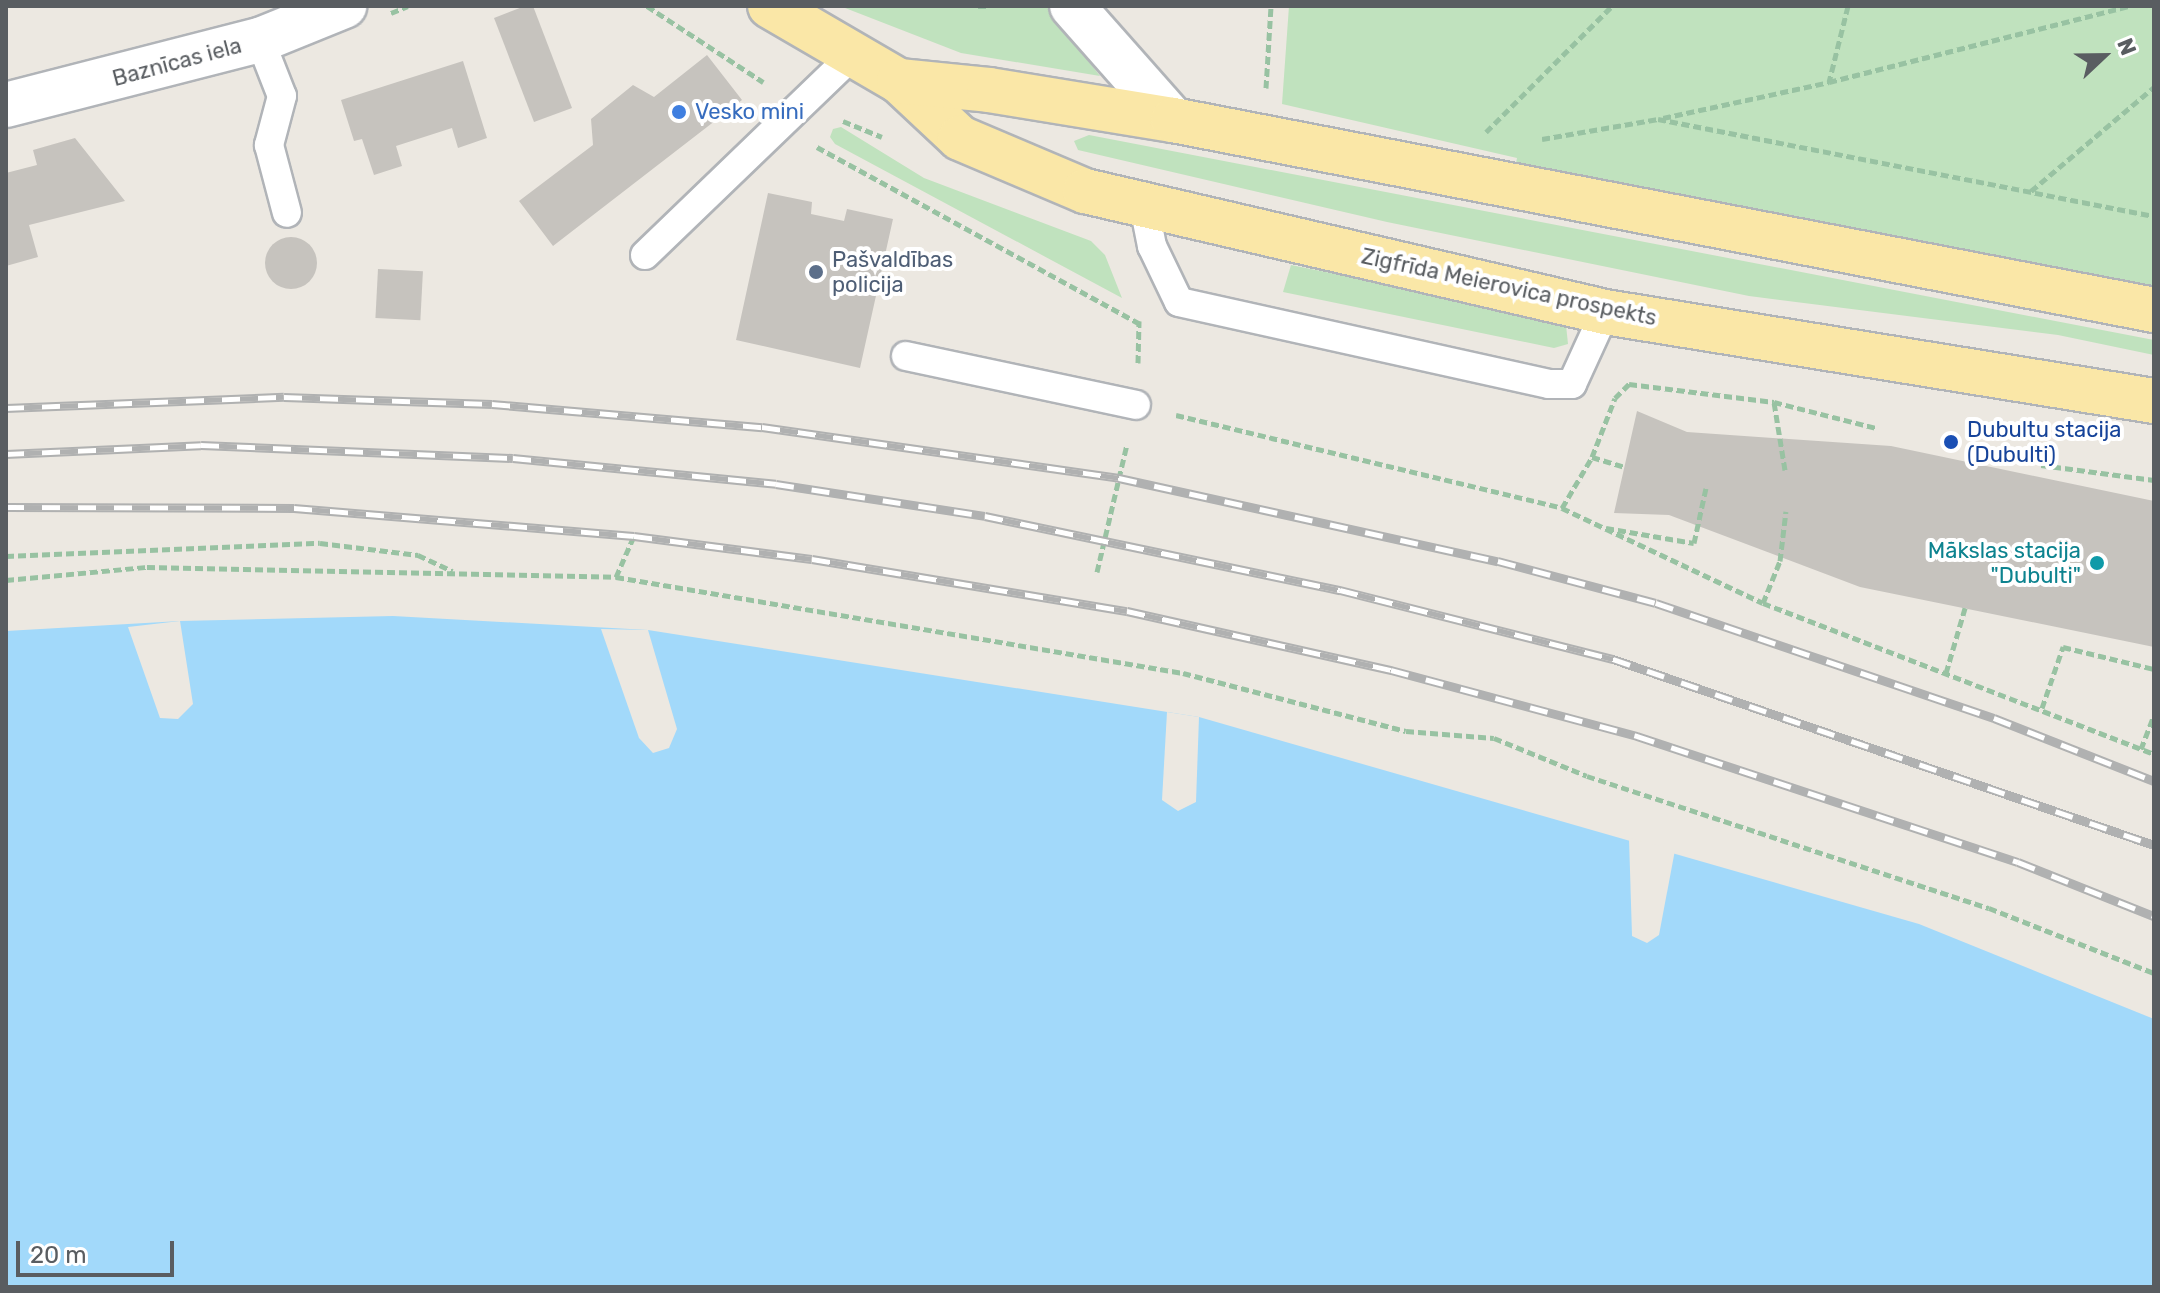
<!DOCTYPE html>
<meta charset="utf-8">
<style>
body{margin:0}
#map{position:relative;width:2160px;height:1293px;overflow:hidden;background:#ece8e1;font-family:Rubik,sans-serif}
div>[style]{position:absolute}
.green>*{inset:0;background:#c0e2be}
.water>*{inset:0;background:#a2d9fa}
.pier>*{inset:0;background:#ece8e1}
.building>*{inset:0;background:#c6c3be;transform-origin:0 0}
.round{border-radius:50%}
.path>*{height:5px;margin-top:-2.5px;transform-origin:0;background:repeating-linear-gradient(90deg,#98c2a2 0 8px,transparent 0 12px)}
.roads{filter:drop-shadow(2px 0 #b1b4b8) drop-shadow(-2px 0 #b1b4b8) drop-shadow(0 2px #b1b4b8) drop-shadow(0 -2px #b1b4b8)}
.lane>*{height:28px;margin:-14px;padding:0 14px;transform-origin:14px;border-radius:14px;background:#fff}
.street>*{height:44px;margin:-22px;padding:0 22px;transform-origin:22px;border-radius:22px;background:#fff}
.primary>*{height:44px;margin:-22px;padding:0 22px;transform-origin:22px;border-radius:22px;background:#fae7a7}
.rail>*{height:9px;margin-top:-4.5px;transform-origin:0;background:repeating-linear-gradient(90deg,#fff 0 18px,#b0b1b1 0 36px);box-sizing:border-box;border-block:2px solid #b0b1b1}
.dots>*{width:22px;height:22px;translate:-50% -50%;box-sizing:border-box;border:4px solid #fff;border-radius:50%}
span{translate:-50% -50%;white-space:nowrap;text-align:center;line-height:1.15;-webkit-text-stroke:8px #fff;paint-order:stroke}
.street-label{font-size:22px;color:#595d61}
.shop-label{font-size:22px;color:#366cbe}
.left{translate:0 -50%;text-align:left}
.service-label{font-size:22px;color:#4e5e75}
.transit-label{font-size:22px;color:#164399}
.culture-label{font-size:22px;color:#0d838f}
.right{translate:-100% -50%;text-align:right}
.frame{position:absolute;inset:0;border:8px solid #595d61;pointer-events:none}
.north{position:absolute;left:2064px;top:16px;width:80px;height:80px;-webkit-text-stroke:6px #fff;paint-order:stroke;rotate:68deg;font-size:22px;font-weight:700;line-height:32px;text-align:center;color:#595d61}
.north::after{content:'';display:block;margin:auto;width:28px;height:36px;background:#595d61;clip-path:polygon(50% 0,100% 100%,50% 72%,0 100%)}
.scale{position:absolute;left:16px;top:1241px;width:158px;height:36px;box-sizing:border-box;border:4px solid #595d61;border-top:0;padding-left:10px;font-size:24px;line-height:28px;white-space:nowrap;color:#595d61;-webkit-text-stroke:6px #fff;paint-order:stroke}
</style>
<div id="map">
<div class="green">
<i style="clip-path:polygon(840px 6px,1046px 6px,1100px 76px,961px 53px)"></i>
<i style="clip-path:polygon(1289px 6px,2154px 6px,2154px 288px,1958px 260px,1516px 163px,1517px 158px,1282px 104px)"></i>
<i style="clip-path:polygon(841px 127px,924px 178px,1091px 241px,1105px 255px,1122px 298px,835px 144px,830px 137px,833px 129px)"></i>
<i style="clip-path:polygon(1089px 135px,2154px 340px,2154px 355px,2058px 335px,1749px 296px,1387px 222px,1078px 150px,1074px 141px)"></i>
<i style="clip-path:polygon(1291px 265px,1555px 318px,1566px 325px,1568px 344px,1554px 348px,1283px 292px)"></i>
</div>
<div class="water">
<i style="clip-path:polygon(393px 616px,648px 630px,1199px 717px,1919px 924px,2154px 1019px,2154px 1287px,6px 1287px,6px 631px,180px 621px)"></i>
</div>
<div class="pier">
<i style="clip-path:polygon(180px 621px,193px 704px,178px 719px,160px 718px,128px 627px)"></i>
<i style="clip-path:polygon(601px 629px,648px 630px,677px 729px,669px 748px,653px 753px,639px 738px)"></i>
<i style="clip-path:polygon(1167px 712px,1199px 717px,1196px 802px,1178px 811px,1162px 800px)"></i>
<i style="clip-path:polygon(1629px 838px,1675px 850px,1659px 935px,1647px 943px,1632px 936px)"></i>
</div>
<div class="building">
<i style="clip-path:polygon(525px 6px,533px 6px,572px 108px,534px 122px,494px 18px)"></i>
<i style="clip-path:polygon(707px 55px,742px 100px,553px 246px,519px 201px,593px 145px,591px 119px,633px 85px,654px 97px)"></i>
<i style="clip-path:polygon(463px 61px,487px 138px,458px 148px,452px 128px,396px 146px,402px 166px,374px 175px,362px 139px,354px 141px,341px 100px)"></i>
<i style="clip-path:polygon(75px 138px,125px 201px,29px 225px,38px 257px,6px 266px,6px 173px,37px 165px,33px 150px)"></i>
<i style="clip-path:polygon(768px 193px,812px 202px,811px 214px,844px 221px,847px 209px,893px 219px,860px 368px,736px 340px)"></i>
<i class="round" style="left:265px;top:237px;width:52px;height:52px"></i>
<i style="left:378px;top:269px;width:45px;height:49px;rotate:3deg"></i>
<i style="clip-path:polygon(1637px 411px,1687px 432px,1891px 446px,2154px 501px,2154px 647px,1860px 587px,1669px 515px,1614px 513px)"></i>
</div>
<div class="path">
<i style="left:647px;top:6px;width:139px;rotate:33.2deg"></i>
<i style="left:978px;top:6px;width:9px"></i>
<i style="left:1848px;top:6px;width:78px;rotate:104deg"></i>
<i style="left:1829px;top:82px;width:309px;rotate:-14.2deg"></i>
<i style="left:391px;top:13px;width:18px;rotate:-22deg"></i>
<i style="left:1266px;top:88px;width:82px;rotate:-86.5deg"></i>
<i style="left:1663px;top:118px;width:170px;rotate:-12.2deg"></i>
<i style="left:843px;top:121px;width:42px;rotate:22.3deg"></i>
<i style="left:1486px;top:132px;width:178px;rotate:-45deg"></i>
<i style="left:1542px;top:139px;width:118px;rotate:-9.8deg"></i>
<i style="left:1658px;top:119px;width:505px;rotate:11.07deg"></i>
<i style="left:817px;top:147px;width:368px;rotate:28.7deg"></i>
<i style="left:2031px;top:191px;width:161px;rotate:-40.2deg"></i>
<i style="left:1138px;top:363px;width:42px;rotate:-88.6deg"></i>
<i style="left:1176px;top:415px;width:397px;rotate:13.5deg"></i>
<i style="left:1562px;top:508px;width:222px;rotate:25.3deg"></i>
<i style="left:1763px;top:603px;width:419px;rotate:21.1deg"></i>
<i style="left:1592px;top:457px;width:34px;rotate:17deg"></i>
<i style="left:2041px;top:465px;width:114px;rotate:7.6deg"></i>
<i style="left:1785px;top:470px;width:69px;rotate:-99.2deg"></i>
<i style="left:1774px;top:402px;width:105px;rotate:14.3deg"></i>
<i style="left:1562px;top:508px;width:59px;rotate:-59.5deg"></i>
<i style="left:1592px;top:457px;width:63px;rotate:-68.7deg"></i>
<i style="left:1615px;top:398px;width:20px;rotate:-45deg"></i>
<i style="left:1629px;top:384px;width:146px;rotate:7.1deg"></i>
<i style="left:1606px;top:528px;width:89px;rotate:9.7deg"></i>
<i style="left:1694px;top:543px;width:56px;rotate:-77.7deg"></i>
<i style="left:6px;top:556px;width:314px;rotate:-2.4deg"></i>
<i style="left:320px;top:543px;width:99px;rotate:7deg"></i>
<i style="left:418px;top:555px;width:38px;rotate:25deg"></i>
<i style="left:1097px;top:572px;width:131px;rotate:-76.8deg"></i>
<i style="left:616px;top:577px;width:45px;rotate:-66.3deg"></i>
<i style="left:6px;top:580px;width:142px;rotate:-5.3deg"></i>
<i style="left:147px;top:567px;width:469px;rotate:1.2deg"></i>
<i style="left:616px;top:577px;width:575px;rotate:9.61deg"></i>
<i style="left:1183px;top:673px;width:230px;rotate:14.6deg"></i>
<i style="left:1406px;top:731px;width:88px;rotate:4.5deg"></i>
<i style="left:1494px;top:738px;width:100px;rotate:22.2deg"></i>
<i style="left:1587px;top:776px;width:423px;rotate:18.2deg"></i>
<i style="left:1989px;top:908px;width:177px;rotate:21.5deg"></i>
<i style="left:1763px;top:603px;width:45px;rotate:-68deg"></i>
<i style="left:1780px;top:561px;width:50px;rotate:-83.2deg"></i>
<i style="left:1946px;top:673px;width:68px;rotate:-73.7deg"></i>
<i style="left:2042px;top:708px;width:65px;rotate:-71deg"></i>
<i style="left:2063px;top:647px;width:94px;rotate:13.6deg"></i>
<i style="left:2141px;top:749px;width:36px;rotate:-69deg"></i>
</div>
<div class="roads">
<div class="lane">
<i style="left:260px;top:40px;width:60px;rotate:68.6deg"></i>
<i style="left:282px;top:96px;width:51px;rotate:104.9deg"></i>
<i style="left:269px;top:145px;width:70px;rotate:75.2deg"></i>
<i style="left:1144px;top:206px;width:41px;rotate:78.7deg"></i>
<i style="left:1152px;top:246px;width:62px;rotate:64.3deg"></i>
<i style="left:1179px;top:302px;width:379px;rotate:12.5deg"></i>
<i style="left:1549px;top:384px;width:23px"></i>
<i style="left:1572px;top:384px;width:79px;rotate:-65.4deg"></i>
<i style="left:645px;top:255px;width:286px;rotate:-43.9deg"></i>
<i style="left:906px;top:356px;width:235px;rotate:12deg"></i>
</div>
<div class="street">
<i style="left:1072px;top:6px;width:152px;rotate:48.5deg"></i>
<i style="left:6px;top:105px;width:262px;rotate:-14.4deg"></i>
<i style="left:260px;top:40px;width:91px;rotate:-22deg"></i>
</div>
<div class="primary">
<i style="left:770px;top:6px;width:149px;rotate:30.2deg"></i>
<i style="left:899px;top:81px;width:83px;rotate:43.1deg"></i>
<i style="left:960px;top:138px;width:136px;rotate:23deg"></i>
<i style="left:1085px;top:191px;width:534px;rotate:13.1deg"></i>
<i style="left:1605px;top:312px;width:556px;rotate:9.21deg"></i>
<i style="left:899px;top:81px;width:90px;rotate:5.7deg"></i>
<i style="left:989px;top:90px;width:186px;rotate:9.3deg"></i>
<i style="left:1173px;top:120px;width:999px;rotate:10.96deg"></i>
</div>
</div>
<div class="rail">
<i style="left:6px;top:408px;width:278px;rotate:-2.3deg"></i>
<i style="left:284px;top:397px;width:208px;rotate:1.9deg"></i>
<i style="left:492px;top:404px;width:271px;rotate:4.9deg"></i>
<i style="left:762px;top:427px;width:361px;rotate:8.1deg"></i>
<i style="left:1119px;top:478px;width:388px;rotate:12.4deg"></i>
<i style="left:1498px;top:561px;width:163px;rotate:14.9deg"></i>
<i style="left:1656px;top:603px;width:357px;rotate:18.8deg"></i>
<i style="left:1994px;top:718px;width:172px;rotate:21.5deg"></i>
<i style="left:6px;top:454px;width:195px;rotate:-2.6deg"></i>
<i style="left:201px;top:445px;width:312px;rotate:2.4deg"></i>
<i style="left:513px;top:458px;width:264px;rotate:5.6deg"></i>
<i style="left:776px;top:484px;width:211px;rotate:8.7deg"></i>
<i style="left:985px;top:516px;width:363px;rotate:11.8deg"></i>
<i style="left:1340px;top:590px;width:282px;rotate:14.2deg"></i>
<i style="left:1613px;top:659px;width:572px;rotate:18.97deg"></i>
<i style="left:6px;top:507px;width:288px;rotate:0.2deg"></i>
<i style="left:294px;top:508px;width:341px;rotate:4.7deg"></i>
<i style="left:634px;top:536px;width:179px;rotate:7.4deg"></i>
<i style="left:812px;top:559px;width:319px;rotate:9.4deg"></i>
<i style="left:1127px;top:611px;width:271px;rotate:12.6deg"></i>
<i style="left:1391px;top:670px;width:255px;rotate:15deg"></i>
<i style="left:1637px;top:736px;width:401px;rotate:18.3deg"></i>
<i style="left:2018px;top:862px;width:146px;rotate:21.7deg"></i>
</div>
<div class="dots">
<i style="left:679px;top:112px;background:#3f7fe0"></i>
<i style="left:816px;top:272px;background:#5c6f8a"></i>
<i style="left:1951px;top:442px;background:#1a4fb4"></i>
<i style="left:2097px;top:563px;background:#0f9aa8"></i>
</div>
<div class="street-label">
<span style="left:177px;top:62px;rotate:-15deg">Baznīcas iela</span>
<span style="left:1509px;top:287px;rotate:12deg">Zigfrīda Meierovica prospekts</span>
</div>
<div class="shop-label">
<span class="left" style="left:695px;top:112px">Vesko mini</span>
</div>
<div class="service-label">
<span class="left" style="left:832px;top:272px">Pašvaldības<br>policija</span>
</div>
<div class="transit-label">
<span class="left" style="left:1967px;top:442px">Dubultu stacija<br>(Dubulti)</span>
</div>
<div class="culture-label">
<span class="right" style="left:2081px;top:563px">Mākslas stacija<br>"Dubulti"</span>
</div>
<div class="frame"></div>
<div class="north">N</div>
<div class="scale">20 m</div>
</div>
